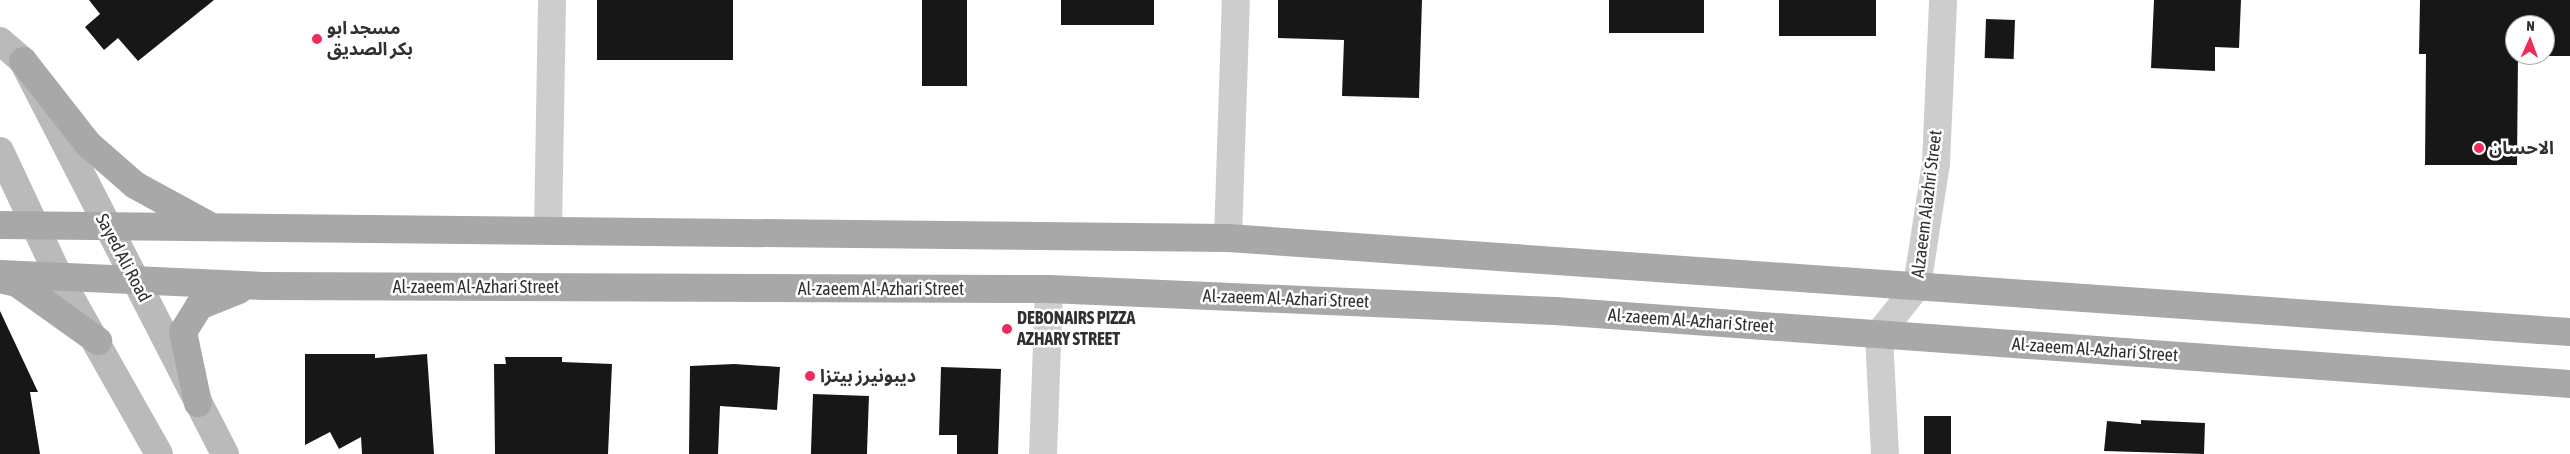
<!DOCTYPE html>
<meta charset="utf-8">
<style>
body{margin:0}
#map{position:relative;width:2570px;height:454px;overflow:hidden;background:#fff;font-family:"Asap Condensed","Noto Sans Arabic",sans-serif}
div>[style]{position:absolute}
.building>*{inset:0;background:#171717;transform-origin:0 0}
.street>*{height:28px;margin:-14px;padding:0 14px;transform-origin:14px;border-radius:14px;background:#cdcdcd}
.secondary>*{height:28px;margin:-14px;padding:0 14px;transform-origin:14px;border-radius:14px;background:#bababa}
.primary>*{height:28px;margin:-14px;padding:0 14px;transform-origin:14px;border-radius:14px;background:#a8a8a8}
.dots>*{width:14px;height:14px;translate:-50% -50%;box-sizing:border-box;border:2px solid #fff;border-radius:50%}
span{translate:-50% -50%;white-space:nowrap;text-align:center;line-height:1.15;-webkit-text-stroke:5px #fff;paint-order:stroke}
.poi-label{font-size:18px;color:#303030;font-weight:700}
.left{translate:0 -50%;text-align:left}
.street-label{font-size:18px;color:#303030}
.north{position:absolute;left:2505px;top:15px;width:50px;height:50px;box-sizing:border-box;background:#fff;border:1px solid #acacac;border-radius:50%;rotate:2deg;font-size:14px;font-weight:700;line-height:20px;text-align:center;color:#303030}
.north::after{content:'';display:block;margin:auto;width:18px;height:22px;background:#ee2b5a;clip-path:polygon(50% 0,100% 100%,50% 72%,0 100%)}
</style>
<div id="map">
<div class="building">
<i style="clip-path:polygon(89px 0,214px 0,138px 61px,118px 38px,104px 50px,85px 27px,100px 14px)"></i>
<i style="left:597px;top:0;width:136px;height:60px"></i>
<i style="left:922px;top:0;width:45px;height:86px"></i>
<i style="left:1061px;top:0;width:93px;height:25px"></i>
<i style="clip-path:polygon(1278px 0,1422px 0,1419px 98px,1342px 96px,1344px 40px,1278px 38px)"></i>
<i style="left:1609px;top:0;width:95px;height:33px"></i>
<i style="left:1779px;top:0;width:97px;height:36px"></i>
<i style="clip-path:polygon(2154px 0,2241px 0,2239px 48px,2215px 47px,2215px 71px,2151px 68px)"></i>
<i style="clip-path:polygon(evenodd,2420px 0,2570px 0,2570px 56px,2518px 56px,2517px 165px,2425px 165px,2426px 54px,2419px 54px,2420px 0,2515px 25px,2545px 25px,2545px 55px,2515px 55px,2515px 25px)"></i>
<i style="left:1986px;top:19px;width:29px;height:39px;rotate:2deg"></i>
<i style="clip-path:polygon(0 311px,38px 392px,30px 392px,40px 454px,0 454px)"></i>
<i style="clip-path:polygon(305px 354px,375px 354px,375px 358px,427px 354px,434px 454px,362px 454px,361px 437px,339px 449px,330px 432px,305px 445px)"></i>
<i style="clip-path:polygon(505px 357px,562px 357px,562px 362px,612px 364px,608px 454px,495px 454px,494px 364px,506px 364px)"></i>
<i style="clip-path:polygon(734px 364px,780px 367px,777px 410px,720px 406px,718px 454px,689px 454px,690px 366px)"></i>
<i style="clip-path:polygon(941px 367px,1001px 369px,998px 454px,957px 454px,957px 435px,939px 435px)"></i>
<i style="left:813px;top:394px;width:56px;height:60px;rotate:2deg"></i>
<i style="left:1924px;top:416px;width:27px;height:38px"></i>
<i style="clip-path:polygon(2141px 420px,2205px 423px,2204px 454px,2104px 451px,2107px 421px,2141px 424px)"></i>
</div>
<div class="street">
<i style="left:548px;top:230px;width:230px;rotate:-89deg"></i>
<i style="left:1228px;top:238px;width:238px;rotate:-88.1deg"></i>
<i style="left:1043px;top:454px;width:165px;rotate:-87.9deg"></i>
<i style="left:1885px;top:454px;width:120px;rotate:-92.9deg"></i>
<i style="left:1879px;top:334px;width:61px;rotate:-51.6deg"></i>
<i style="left:1917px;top:286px;width:124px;rotate:-81.2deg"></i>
<i style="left:1936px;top:163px;width:163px;rotate:-87.5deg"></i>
</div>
<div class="secondary">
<i style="left:0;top:41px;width:30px;rotate:41deg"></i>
<i style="left:23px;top:61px;width:442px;rotate:62.8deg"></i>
<i style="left:0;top:151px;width:141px;rotate:64.9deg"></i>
<i style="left:60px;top:279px;width:201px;rotate:60.5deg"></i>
</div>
<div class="primary">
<i style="left:23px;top:61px;width:105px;rotate:51.9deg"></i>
<i style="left:88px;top:144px;width:62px;rotate:41.1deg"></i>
<i style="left:135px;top:185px;width:83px;rotate:28.7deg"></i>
<i style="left:0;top:225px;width:1228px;rotate:0.61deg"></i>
<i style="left:1228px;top:238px;width:1345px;rotate:4.01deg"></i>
<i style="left:0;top:274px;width:263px;rotate:2.6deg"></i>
<i style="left:263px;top:286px;width:786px;rotate:0.22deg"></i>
<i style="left:1049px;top:289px;width:506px;rotate:2.49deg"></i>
<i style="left:1555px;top:311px;width:1018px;rotate:4.11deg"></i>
<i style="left:4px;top:280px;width:13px;rotate:13deg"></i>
<i style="left:17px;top:283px;width:100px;rotate:35.6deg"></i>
<i style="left:198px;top:403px;width:73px;rotate:-101.9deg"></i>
<i style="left:183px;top:332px;width:31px;rotate:-58deg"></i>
<i style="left:199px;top:306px;width:43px;rotate:-21.8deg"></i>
</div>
<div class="dots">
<i style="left:317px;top:39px;background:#ee2b5a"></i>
<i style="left:2479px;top:148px;background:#ee2b5a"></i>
<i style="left:1007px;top:329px;background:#ee2b5a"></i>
<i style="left:810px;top:376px;background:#ee2b5a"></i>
</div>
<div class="poi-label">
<span class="left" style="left:327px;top:39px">مسجد ابو<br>بكر الصديق</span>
<span class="left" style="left:2489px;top:148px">الاحسان</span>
<span class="left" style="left:1017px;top:329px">DEBONAIRS PIZZA<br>AZHARY STREET</span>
<span class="left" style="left:820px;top:376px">ديبونيرز بيتزا</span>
</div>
<div class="street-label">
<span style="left:1927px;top:204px;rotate:-83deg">Alzaeem Alazhri Street</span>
<span style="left:123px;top:258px;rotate:62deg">Sayed Ali Road</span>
<span style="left:476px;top:287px">Al-zaeem Al-Azhari Street</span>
<span style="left:881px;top:289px">Al-zaeem Al-Azhari Street</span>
<span style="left:1286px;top:299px;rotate:2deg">Al-zaeem Al-Azhari Street</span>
<span style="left:1691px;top:321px;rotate:4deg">Al-zaeem Al-Azhari Street</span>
<span style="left:2095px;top:350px;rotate:4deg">Al-zaeem Al-Azhari Street</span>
</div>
<div class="north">N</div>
</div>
